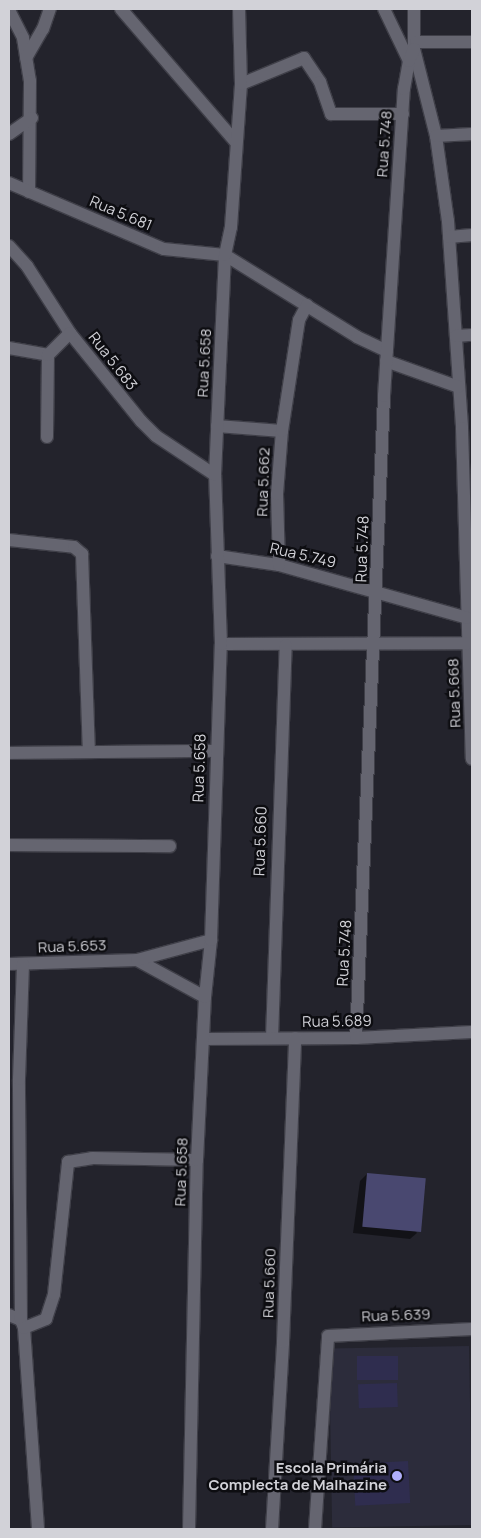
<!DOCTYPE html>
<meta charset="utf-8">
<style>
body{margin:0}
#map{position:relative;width:481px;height:1538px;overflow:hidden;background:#23232c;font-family:Manrope,sans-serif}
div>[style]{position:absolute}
.built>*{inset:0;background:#2c2c3b;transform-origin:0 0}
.green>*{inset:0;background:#2f2d4f;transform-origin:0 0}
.shadow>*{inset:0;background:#0007}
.building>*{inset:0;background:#494870;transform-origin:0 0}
.roads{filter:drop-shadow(1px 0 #3f3f48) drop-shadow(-1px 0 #3f3f48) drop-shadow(0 1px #3f3f48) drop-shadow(0 -1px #3f3f48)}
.street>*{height:12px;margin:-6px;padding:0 6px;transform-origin:6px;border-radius:6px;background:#656570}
.dots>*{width:14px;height:14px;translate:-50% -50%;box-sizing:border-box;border:2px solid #0d0d11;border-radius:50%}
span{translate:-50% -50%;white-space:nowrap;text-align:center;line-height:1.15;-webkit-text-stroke:5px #0d0d11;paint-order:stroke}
.street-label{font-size:15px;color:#d2d2d8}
.poi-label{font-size:15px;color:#d2d2d8;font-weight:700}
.right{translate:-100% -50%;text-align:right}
.frame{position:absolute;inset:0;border:10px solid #d2d2d8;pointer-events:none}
</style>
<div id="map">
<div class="built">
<i style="left:469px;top:1346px;width:179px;height:140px;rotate:89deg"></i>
</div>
<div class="green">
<i style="left:398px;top:1356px;width:24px;height:41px;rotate:90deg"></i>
<i style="left:397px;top:1383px;width:24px;height:39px;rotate:88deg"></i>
<i style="left:408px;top:1461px;width:42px;height:55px;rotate:87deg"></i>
</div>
<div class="shadow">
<i style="clip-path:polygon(367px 1174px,417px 1233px,410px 1239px,353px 1233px,360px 1181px)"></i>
</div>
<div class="building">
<i style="left:367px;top:1173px;width:59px;height:54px;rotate:5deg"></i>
</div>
<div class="roads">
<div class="street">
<i style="left:121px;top:9px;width:174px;rotate:49.2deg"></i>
<i style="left:384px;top:9px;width:58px;rotate:64.3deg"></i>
<i style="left:414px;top:9px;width:40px;rotate:90deg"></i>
<i style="left:414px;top:49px;width:90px;rotate:75.8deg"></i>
<i style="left:436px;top:136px;width:86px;rotate:82deg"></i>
<i style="left:448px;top:221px;width:207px;rotate:86.1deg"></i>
<i style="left:462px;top:428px;width:331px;rotate:88.3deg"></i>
<i style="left:9px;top:10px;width:31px;rotate:63deg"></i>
<i style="left:23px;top:38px;width:44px;rotate:80.8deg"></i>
<i style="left:30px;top:81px;width:111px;rotate:90.5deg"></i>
<i style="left:416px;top:42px;width:56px"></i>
<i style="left:26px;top:58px;width:34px;rotate:-60deg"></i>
<i style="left:43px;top:29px;width:21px;rotate:-71deg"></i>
<i style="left:241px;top:84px;width:68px;rotate:-22.4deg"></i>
<i style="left:304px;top:58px;width:29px;rotate:56deg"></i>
<i style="left:320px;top:82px;width:34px;rotate:71deg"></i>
<i style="left:331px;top:114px;width:72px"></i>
<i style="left:9px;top:134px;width:28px;rotate:-35deg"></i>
<i style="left:436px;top:136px;width:36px;rotate:-3deg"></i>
<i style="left:9px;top:183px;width:168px;rotate:23.1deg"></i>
<i style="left:164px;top:249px;width:61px;rotate:5.6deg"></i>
<i style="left:225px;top:255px;width:155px;rotate:31.8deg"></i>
<i style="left:357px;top:337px;width:33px;rotate:25deg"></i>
<i style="left:449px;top:237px;width:23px;rotate:-5deg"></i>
<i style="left:9px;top:246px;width:27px;rotate:48deg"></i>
<i style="left:27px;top:266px;width:80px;rotate:57.3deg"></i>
<i style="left:70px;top:333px;width:113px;rotate:51.1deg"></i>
<i style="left:141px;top:421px;width:21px;rotate:45deg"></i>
<i style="left:156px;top:436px;width:71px;rotate:33.5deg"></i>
<i style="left:456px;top:336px;width:16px;rotate:-4deg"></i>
<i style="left:9px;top:348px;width:40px;rotate:10deg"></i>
<i style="left:386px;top:361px;width:77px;rotate:19.6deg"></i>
<i style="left:217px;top:426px;width:65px;rotate:4.4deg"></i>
<i style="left:47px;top:437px;width:82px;rotate:-89.3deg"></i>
<i style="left:48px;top:355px;width:31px;rotate:-45deg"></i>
<i style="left:9px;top:540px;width:65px;rotate:6.1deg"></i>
<i style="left:74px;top:547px;width:11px;rotate:41deg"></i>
<i style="left:82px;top:554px;width:198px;rotate:88deg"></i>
<i style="left:217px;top:556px;width:63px;rotate:8.3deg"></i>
<i style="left:279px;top:565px;width:195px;rotate:15.7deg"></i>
<i style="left:279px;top:565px;width:71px;rotate:-91.6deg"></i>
<i style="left:277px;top:494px;width:63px;rotate:-85.5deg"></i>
<i style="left:282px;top:431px;width:112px;rotate:-81.3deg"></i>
<i style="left:299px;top:320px;width:17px;rotate:-62deg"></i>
<i style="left:221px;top:644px;width:247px;rotate:-0.2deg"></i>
<i style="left:9px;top:753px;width:207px;rotate:-0.6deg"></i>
<i style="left:9px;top:845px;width:161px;rotate:0.4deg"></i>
<i style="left:137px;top:960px;width:77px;rotate:28.6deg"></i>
<i style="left:9px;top:964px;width:128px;rotate:-1.8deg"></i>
<i style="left:137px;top:960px;width:77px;rotate:-15.1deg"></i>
<i style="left:272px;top:1038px;width:393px;rotate:-88deg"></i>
<i style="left:356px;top:1038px;width:643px;rotate:-87.5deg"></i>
<i style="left:384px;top:396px;width:308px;rotate:-86.3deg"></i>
<i style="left:404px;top:89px;width:28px;rotate:-80deg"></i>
<i style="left:409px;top:61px;width:13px;rotate:-67deg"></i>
<i style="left:203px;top:1039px;width:153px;rotate:-0.4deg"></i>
<i style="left:356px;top:1038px;width:116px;rotate:-3deg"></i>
<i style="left:9px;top:1315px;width:13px;rotate:23deg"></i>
<i style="left:21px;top:1320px;width:9px;rotate:69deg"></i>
<i style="left:24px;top:1328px;width:201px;rotate:86deg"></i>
<i style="left:21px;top:1320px;width:241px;rotate:-90.5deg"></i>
<i style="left:19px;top:1079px;width:115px;rotate:-88deg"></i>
<i style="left:24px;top:1328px;width:24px;rotate:-22deg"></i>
<i style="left:46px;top:1319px;width:26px;rotate:-72deg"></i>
<i style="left:54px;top:1294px;width:133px;rotate:-83.9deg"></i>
<i style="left:68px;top:1162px;width:24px;rotate:-9deg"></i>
<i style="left:92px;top:1158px;width:105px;rotate:1.1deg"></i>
<i style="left:189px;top:1529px;width:369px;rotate:-88.8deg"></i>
<i style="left:197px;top:1160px;width:163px;rotate:-87.2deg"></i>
<i style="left:205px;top:997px;width:57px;rotate:-84deg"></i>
<i style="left:211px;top:940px;width:296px;rotate:-88.1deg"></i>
<i style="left:221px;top:644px;width:169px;rotate:-92deg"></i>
<i style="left:215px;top:475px;width:220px;rotate:-87.4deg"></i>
<i style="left:225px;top:255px;width:29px;rotate:-78deg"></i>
<i style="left:231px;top:227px;width:143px;rotate:-86deg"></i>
<i style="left:241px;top:84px;width:75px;rotate:-91.5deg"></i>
<i style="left:272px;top:1529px;width:187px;rotate:-86.6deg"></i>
<i style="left:283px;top:1342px;width:304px;rotate:-87.7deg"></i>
<i style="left:315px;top:1529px;width:193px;rotate:-86.1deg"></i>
<i style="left:328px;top:1336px;width:144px;rotate:-2.8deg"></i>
</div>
</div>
<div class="dots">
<i style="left:397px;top:1476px;background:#b0aefa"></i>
</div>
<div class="street-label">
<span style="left:384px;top:144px;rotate:-86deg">Rua 5.748</span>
<span style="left:121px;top:213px;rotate:23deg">Rua 5.681</span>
<span style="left:113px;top:361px;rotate:52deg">Rua 5.683</span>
<span style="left:204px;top:363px;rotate:-87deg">Rua 5.658</span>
<span style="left:263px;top:482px;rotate:-88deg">Rua 5.662</span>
<span style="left:362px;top:549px;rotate:-88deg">Rua 5.748</span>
<span style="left:303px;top:555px;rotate:13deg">Rua 5.749</span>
<span style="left:454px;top:693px;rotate:-92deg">Rua 5.668</span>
<span style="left:199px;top:768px;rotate:-88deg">Rua 5.658</span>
<span style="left:260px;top:841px;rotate:-88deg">Rua 5.660</span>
<span style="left:72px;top:946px;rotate:-2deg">Rua 5.653</span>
<span style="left:344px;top:953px;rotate:-87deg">Rua 5.748</span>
<span style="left:337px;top:1021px;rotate:-1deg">Rua 5.689</span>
<span style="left:181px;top:1172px;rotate:-88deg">Rua 5.658</span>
<span style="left:269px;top:1283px;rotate:-88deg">Rua 5.660</span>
<span style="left:396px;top:1315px;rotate:-2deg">Rua 5.639</span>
</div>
<div class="poi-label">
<span class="right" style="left:387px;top:1476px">Escola Primária<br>Complecta de Malhazine</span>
</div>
<div class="frame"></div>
</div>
